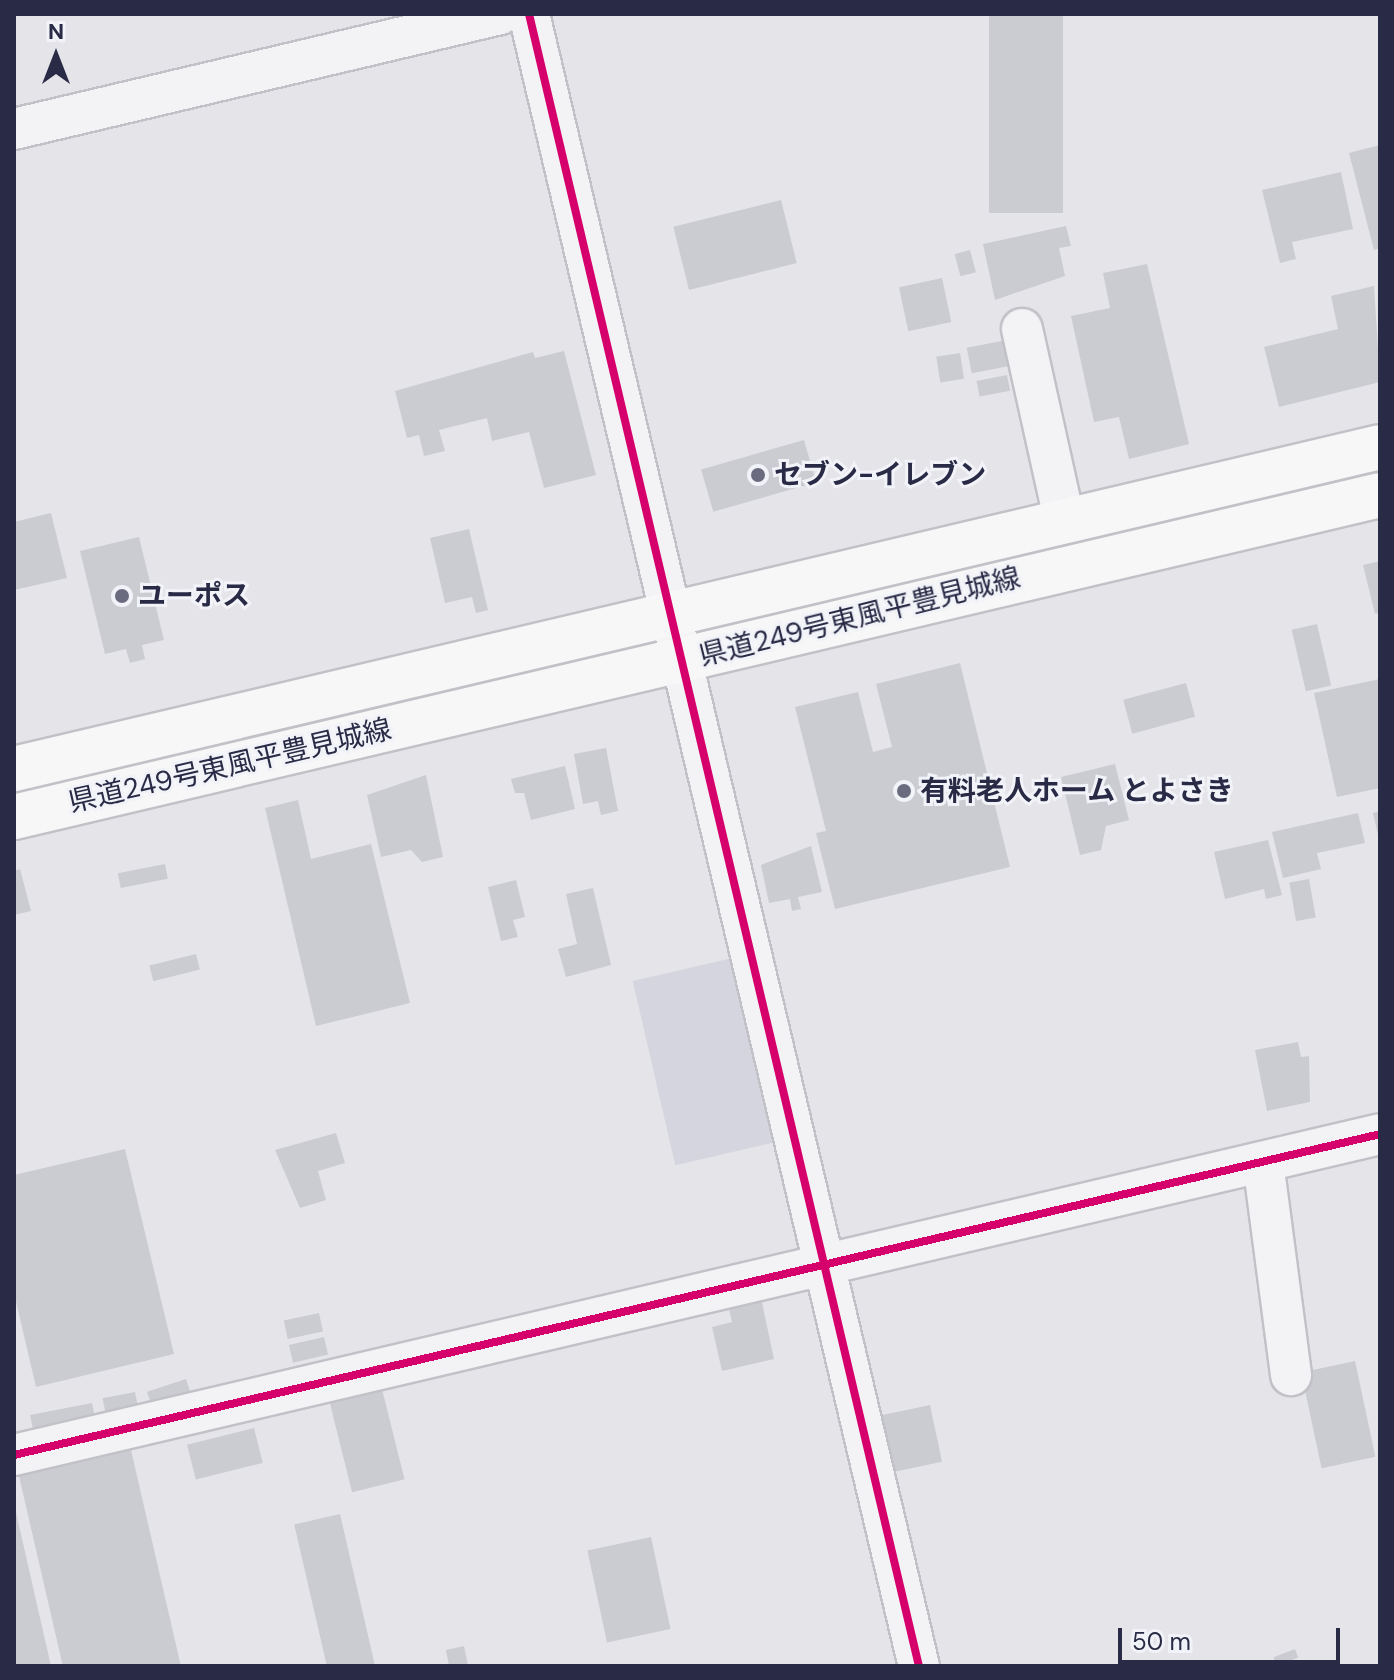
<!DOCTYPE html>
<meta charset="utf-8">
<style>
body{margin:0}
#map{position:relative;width:1394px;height:1680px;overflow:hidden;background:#e4e4e9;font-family:"DM Sans","Noto Sans JP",sans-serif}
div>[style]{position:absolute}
.built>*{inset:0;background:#d4d5de;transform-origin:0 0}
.building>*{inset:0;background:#cbccd2;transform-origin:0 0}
.roads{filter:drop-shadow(2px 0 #c1c1c7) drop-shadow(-2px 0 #c1c1c7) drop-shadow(0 2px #c1c1c7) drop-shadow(0 -2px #c1c1c7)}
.minor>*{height:40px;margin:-20px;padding:0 20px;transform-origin:20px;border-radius:20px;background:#f3f3f6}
.major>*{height:44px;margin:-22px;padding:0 22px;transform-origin:22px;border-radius:22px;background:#f7f7f7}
.cycleway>*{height:8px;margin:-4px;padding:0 4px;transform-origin:4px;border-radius:4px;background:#d6006c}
.dots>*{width:22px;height:22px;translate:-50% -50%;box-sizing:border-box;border:4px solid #f2f3f8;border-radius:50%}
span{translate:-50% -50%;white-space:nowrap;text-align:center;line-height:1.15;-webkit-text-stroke:6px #f2f3f8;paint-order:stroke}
.poi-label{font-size:28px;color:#292a45;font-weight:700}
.left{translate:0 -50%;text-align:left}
.street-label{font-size:28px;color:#292a45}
.frame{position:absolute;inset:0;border:16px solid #292a45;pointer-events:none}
.north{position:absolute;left:16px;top:16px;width:80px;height:80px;-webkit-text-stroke:6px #f2f3f8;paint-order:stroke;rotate:0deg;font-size:22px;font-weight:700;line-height:32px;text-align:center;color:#292a45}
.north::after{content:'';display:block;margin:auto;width:28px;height:36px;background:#292a45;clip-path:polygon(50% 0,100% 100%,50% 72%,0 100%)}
.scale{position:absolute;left:1118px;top:1628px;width:222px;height:36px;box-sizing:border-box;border:4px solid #292a45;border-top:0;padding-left:10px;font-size:24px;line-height:28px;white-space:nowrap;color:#292a45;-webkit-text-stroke:6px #f2f3f8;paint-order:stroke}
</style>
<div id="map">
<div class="built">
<i style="left:737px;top:957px;width:189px;height:107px;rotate:77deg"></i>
</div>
<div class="building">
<i style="left:989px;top:14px;width:74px;height:199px"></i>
<i style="clip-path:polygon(1380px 145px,1380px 248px,1374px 250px,1349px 153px)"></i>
<i style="clip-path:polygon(1341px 172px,1353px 229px,1292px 242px,1296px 259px,1280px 263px,1262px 190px)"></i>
<i style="left:781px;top:200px;width:65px;height:111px;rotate:76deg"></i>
<i style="clip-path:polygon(1066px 226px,1071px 246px,1059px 248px,1065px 276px,995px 300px,983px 244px)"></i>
<i style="left:970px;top:250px;width:23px;height:16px;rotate:75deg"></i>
<i style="clip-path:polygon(1147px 264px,1189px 444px,1129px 459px,1119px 417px,1094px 422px,1071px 316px,1110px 308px,1103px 273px)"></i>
<i style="left:942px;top:278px;width:45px;height:44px;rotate:78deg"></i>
<i style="clip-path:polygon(1374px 286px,1380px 382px,1279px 407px,1264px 347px,1338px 329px,1331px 296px)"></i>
<i style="left:1007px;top:340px;width:26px;height:41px;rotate:79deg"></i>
<i style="clip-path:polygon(564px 351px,596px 475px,544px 488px,529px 432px,492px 441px,487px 418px,439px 430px,445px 451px,424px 456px,419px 435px,407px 438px,395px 391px,533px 352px,535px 358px)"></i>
<i style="left:960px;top:353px;width:26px;height:24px;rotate:81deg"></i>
<i style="left:1007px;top:375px;width:16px;height:31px;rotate:79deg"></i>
<i style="left:804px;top:440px;width:44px;height:107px;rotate:74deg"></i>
<i style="clip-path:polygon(51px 513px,67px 578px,14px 590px,14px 522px)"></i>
<i style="clip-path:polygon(469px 529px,488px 610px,476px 613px,472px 597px,445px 603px,430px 538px)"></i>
<i style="clip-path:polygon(139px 537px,164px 640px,142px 645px,145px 659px,130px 663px,126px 649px,105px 654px,80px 551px)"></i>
<i style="clip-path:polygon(1380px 561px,1380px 613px,1375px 614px,1363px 565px)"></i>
<i style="left:1317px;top:624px;width:63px;height:26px;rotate:77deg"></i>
<i style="clip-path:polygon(960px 663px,1010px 867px,835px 909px,816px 833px,826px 831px,795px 707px,858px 692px,873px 752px,892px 747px,876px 684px)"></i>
<i style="clip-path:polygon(1380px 679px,1380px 788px,1337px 797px,1314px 693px)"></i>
<i style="left:1186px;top:683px;width:35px;height:65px;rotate:75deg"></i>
<i style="clip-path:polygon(606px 748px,618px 811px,601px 815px,598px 801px,583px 804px,574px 754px)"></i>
<i style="clip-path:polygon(1115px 764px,1129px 820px,1106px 826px,1101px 850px,1080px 855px,1061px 777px)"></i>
<i style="clip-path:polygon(565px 766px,575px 809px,531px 820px,524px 793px,515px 793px,511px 779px)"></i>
<i style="clip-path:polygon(426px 775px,443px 857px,422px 862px,411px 850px,381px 857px,367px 795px)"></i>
<i style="clip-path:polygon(298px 800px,311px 859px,371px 844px,410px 1003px,316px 1026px,265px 808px)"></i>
<i style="clip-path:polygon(1380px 811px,1380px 839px,1379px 839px,1373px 813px)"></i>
<i style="clip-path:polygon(1358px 813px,1365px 843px,1317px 853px,1321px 869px,1283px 878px,1272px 832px)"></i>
<i style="clip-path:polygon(1268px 840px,1282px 895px,1266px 899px,1264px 889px,1225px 899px,1214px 852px)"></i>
<i style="clip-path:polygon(811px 846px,822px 892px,798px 897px,801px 909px,792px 911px,790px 899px,769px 903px,761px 865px)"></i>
<i style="left:165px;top:864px;width:15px;height:48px;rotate:79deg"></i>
<i style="clip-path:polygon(20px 869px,31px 911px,14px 915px,14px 871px)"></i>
<i style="left:1309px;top:879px;width:39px;height:20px;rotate:80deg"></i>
<i style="clip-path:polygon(516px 880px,525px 917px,513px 920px,518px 937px,501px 941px,488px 887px)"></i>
<i style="clip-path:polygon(593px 888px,611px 965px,566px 977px,558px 949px,577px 944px,566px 894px)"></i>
<i style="left:196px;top:954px;width:16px;height:48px;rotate:76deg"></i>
<i style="clip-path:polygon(1298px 1042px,1301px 1057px,1309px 1056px,1310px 1102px,1267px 1111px,1255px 1050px)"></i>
<i style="clip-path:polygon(336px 1133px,345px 1163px,318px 1171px,326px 1200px,300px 1208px,275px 1150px)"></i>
<i style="clip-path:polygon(125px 1149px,174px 1354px,36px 1387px,14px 1293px,14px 1175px)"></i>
<i style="clip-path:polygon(761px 1298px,774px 1359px,722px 1371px,712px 1327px,732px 1322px,728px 1305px)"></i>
<i style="left:319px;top:1313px;width:19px;height:36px;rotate:78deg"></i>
<i style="left:324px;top:1337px;width:18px;height:36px;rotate:77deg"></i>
<i style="left:1355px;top:1361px;width:98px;height:55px;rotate:78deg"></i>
<i style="left:186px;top:1379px;width:19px;height:41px;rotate:72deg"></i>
<i style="left:382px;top:1389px;width:93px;height:54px;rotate:76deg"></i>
<i style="left:135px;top:1392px;width:21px;height:33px;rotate:79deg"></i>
<i style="left:92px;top:1403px;width:20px;height:63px;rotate:79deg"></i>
<i style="left:930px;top:1405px;width:58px;height:51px;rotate:78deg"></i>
<i style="left:254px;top:1428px;width:36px;height:69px;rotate:76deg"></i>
<i style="left:131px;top:1450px;width:222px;height:115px;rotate:77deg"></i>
<i style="clip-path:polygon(14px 1508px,15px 1508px,51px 1666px,14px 1666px)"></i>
<i style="left:340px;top:1514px;width:156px;height:47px;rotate:77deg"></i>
<i style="left:651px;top:1537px;width:94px;height:65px;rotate:78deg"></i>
<i style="clip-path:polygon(464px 1646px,468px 1666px,449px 1666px,446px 1650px)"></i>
<i style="left:1295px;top:1649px;width:9px;height:23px;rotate:69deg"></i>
</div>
<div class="roads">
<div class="minor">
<i style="left:529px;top:14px;width:1697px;rotate:76.72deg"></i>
<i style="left:14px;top:129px;width:499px;rotate:-13.3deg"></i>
<i style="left:1022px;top:329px;width:195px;rotate:77.5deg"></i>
<i style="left:1263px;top:1162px;width:215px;rotate:82.5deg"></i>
<i style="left:14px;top:1455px;width:1403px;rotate:-13.22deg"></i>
</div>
<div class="major">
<i style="left:14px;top:769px;width:1403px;rotate:-13.26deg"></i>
<i style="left:14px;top:817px;width:1403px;rotate:-13.26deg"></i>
</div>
</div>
<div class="cycleway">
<i style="left:529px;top:14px;width:1697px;rotate:76.72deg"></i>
<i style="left:14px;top:1455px;width:1403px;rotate:-13.22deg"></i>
</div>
<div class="dots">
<i style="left:758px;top:475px;background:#6a6b7e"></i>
<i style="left:122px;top:596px;background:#6a6b7e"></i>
<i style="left:904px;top:791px;background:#6a6b7e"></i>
</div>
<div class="poi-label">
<span class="left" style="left:774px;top:475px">セブン-イレブン</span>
<span class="left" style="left:138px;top:596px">ユーポス</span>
<span class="left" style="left:920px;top:791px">有料老人ホーム とよさき</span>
</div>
<div class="street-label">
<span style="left:860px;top:617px;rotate:-14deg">県道249号東風平豊見城線</span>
<span style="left:230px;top:766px;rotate:-13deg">県道249号東風平豊見城線</span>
</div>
<div class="frame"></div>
<div class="north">N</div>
<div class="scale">50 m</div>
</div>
